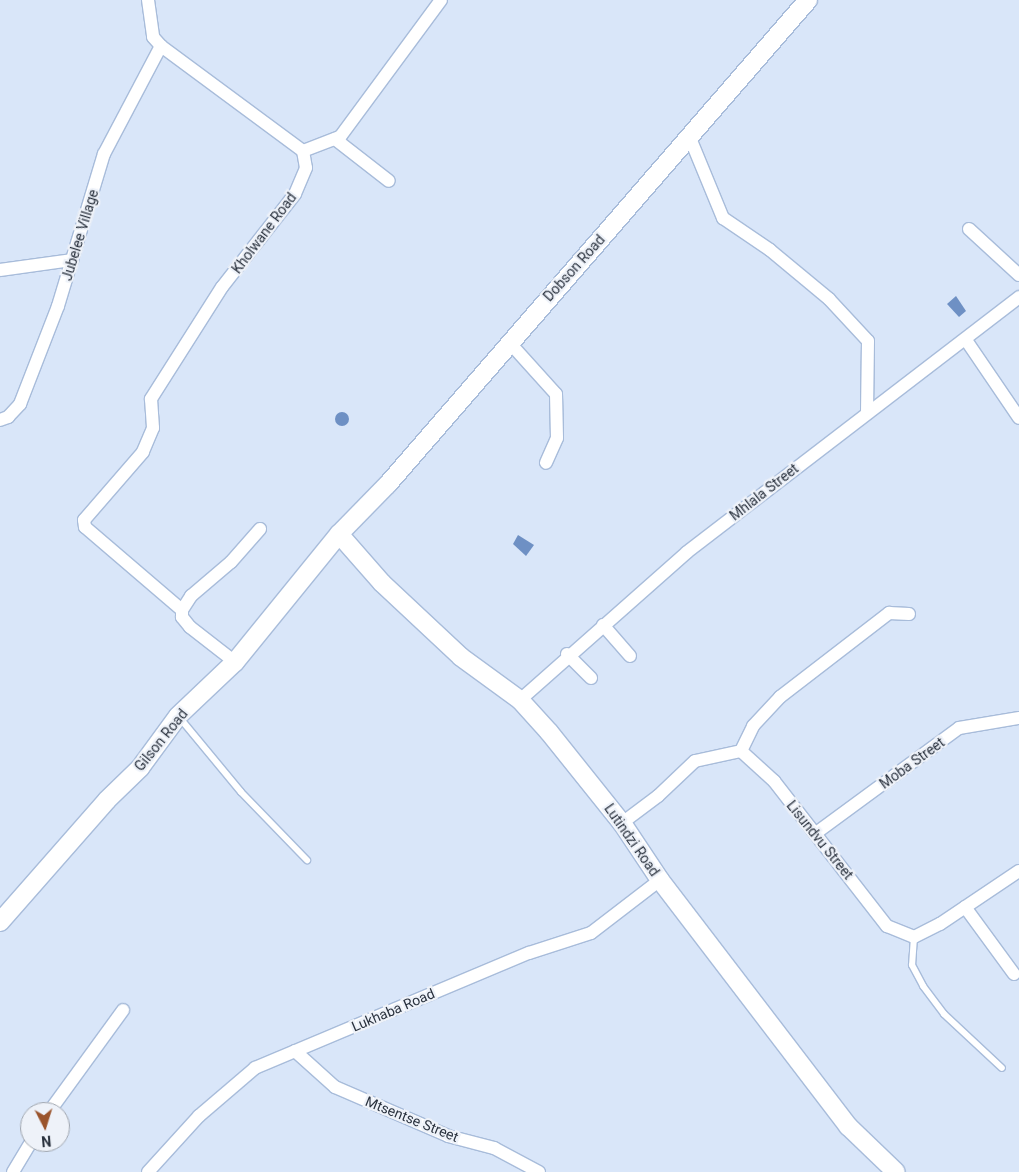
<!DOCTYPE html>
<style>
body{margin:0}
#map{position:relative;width:1019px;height:1172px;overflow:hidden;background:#d9e6f9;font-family:Roboto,sans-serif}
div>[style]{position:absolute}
.water>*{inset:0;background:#6e90c4}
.round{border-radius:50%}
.roads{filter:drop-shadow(1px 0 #a8bcda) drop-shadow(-1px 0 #a8bcda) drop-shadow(0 1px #a8bcda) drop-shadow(0 -1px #a8bcda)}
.lane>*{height:6px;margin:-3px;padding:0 3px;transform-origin:3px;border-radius:3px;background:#fff}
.street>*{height:12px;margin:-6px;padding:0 6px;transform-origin:6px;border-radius:6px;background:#fff}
.secondary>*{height:18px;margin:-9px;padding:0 9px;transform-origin:9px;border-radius:9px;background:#fff}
span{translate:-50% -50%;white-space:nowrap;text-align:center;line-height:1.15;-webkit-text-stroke:4.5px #eef2f9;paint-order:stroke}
.street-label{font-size:14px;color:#29313d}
.north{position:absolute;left:20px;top:1102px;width:50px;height:50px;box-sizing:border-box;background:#eef2f9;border:1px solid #9fa5ae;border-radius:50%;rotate:175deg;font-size:14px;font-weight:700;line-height:20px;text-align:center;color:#29313d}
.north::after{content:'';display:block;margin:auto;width:18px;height:22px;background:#9a542c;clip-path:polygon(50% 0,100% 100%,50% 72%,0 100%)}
</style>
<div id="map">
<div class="water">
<i style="clip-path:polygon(956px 296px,966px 311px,959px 317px,947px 304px)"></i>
<i class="round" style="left:335px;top:412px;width:14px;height:14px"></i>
<i style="clip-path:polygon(518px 535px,534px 545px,526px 556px,513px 544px)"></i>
</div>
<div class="roads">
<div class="lane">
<i style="left:179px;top:717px;width:97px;rotate:50.4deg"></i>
<i style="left:241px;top:792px;width:95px;rotate:45.9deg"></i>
<i style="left:914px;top:937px;width:28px;rotate:94deg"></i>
<i style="left:912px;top:965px;width:24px;rotate:62deg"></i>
<i style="left:923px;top:986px;width:35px;rotate:53deg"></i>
<i style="left:944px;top:1014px;width:79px;rotate:43deg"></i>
</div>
<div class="street">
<i style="left:148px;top:0;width:37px;rotate:82deg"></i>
<i style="left:153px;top:37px;width:12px;rotate:48deg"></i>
<i style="left:161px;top:46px;width:177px;rotate:36.5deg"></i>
<i style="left:303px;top:151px;width:17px;rotate:80deg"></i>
<i style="left:306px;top:168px;width:28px;rotate:113deg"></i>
<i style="left:295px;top:194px;width:118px;rotate:128.1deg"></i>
<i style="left:222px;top:287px;width:133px;rotate:122.4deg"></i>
<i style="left:151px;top:399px;width:29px;rotate:86deg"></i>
<i style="left:153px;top:428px;width:26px;rotate:113deg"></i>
<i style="left:143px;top:452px;width:90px;rotate:130.9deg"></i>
<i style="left:84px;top:520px;width:7px;rotate:82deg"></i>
<i style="left:85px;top:527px;width:128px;rotate:40.6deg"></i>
<i style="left:690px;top:138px;width:87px;rotate:67.6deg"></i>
<i style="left:723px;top:218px;width:57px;rotate:34.2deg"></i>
<i style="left:770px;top:250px;width:77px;rotate:39.7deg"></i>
<i style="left:829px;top:299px;width:57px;rotate:47.1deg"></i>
<i style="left:868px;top:341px;width:70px;rotate:90.8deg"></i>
<i style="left:335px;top:139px;width:68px;rotate:37.9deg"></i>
<i style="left:303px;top:151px;width:40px;rotate:-21deg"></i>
<i style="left:340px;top:137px;width:170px;rotate:-53.6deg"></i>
<i style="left:969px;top:229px;width:68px;rotate:42.6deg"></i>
<i style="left:0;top:270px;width:73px;rotate:-7.9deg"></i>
<i style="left:966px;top:340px;width:94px;rotate:55.8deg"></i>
<i style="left:509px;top:342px;width:70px;rotate:47.9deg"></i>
<i style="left:556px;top:394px;width:44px;rotate:88.7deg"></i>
<i style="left:557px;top:438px;width:27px;rotate:114deg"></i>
<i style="left:0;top:420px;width:9px;rotate:-21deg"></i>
<i style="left:8px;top:417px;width:18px;rotate:-47deg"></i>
<i style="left:20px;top:404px;width:105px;rotate:-68.8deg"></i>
<i style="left:58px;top:306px;width:159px;rotate:-73.2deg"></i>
<i style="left:104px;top:154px;width:122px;rotate:-62.2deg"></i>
<i style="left:603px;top:625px;width:41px;rotate:48.9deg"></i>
<i style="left:567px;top:654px;width:34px;rotate:45deg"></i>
<i style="left:235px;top:662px;width:57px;rotate:-142.1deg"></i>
<i style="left:190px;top:627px;width:13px;rotate:-129deg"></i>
<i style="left:182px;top:617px;width:7px;rotate:-90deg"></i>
<i style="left:182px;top:610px;width:17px;rotate:-57deg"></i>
<i style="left:191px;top:596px;width:52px;rotate:-40.4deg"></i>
<i style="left:231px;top:562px;width:44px;rotate:-48.7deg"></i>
<i style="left:520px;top:700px;width:223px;rotate:-41.5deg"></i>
<i style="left:687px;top:552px;width:419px;rotate:-37.5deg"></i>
<i style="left:741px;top:751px;width:28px;rotate:-64deg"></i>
<i style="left:753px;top:726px;width:40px;rotate:-47deg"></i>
<i style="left:780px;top:697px;width:138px;rotate:-37.6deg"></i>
<i style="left:889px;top:613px;width:20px;rotate:3deg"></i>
<i style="left:622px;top:823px;width:45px;rotate:-36.9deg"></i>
<i style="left:658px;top:796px;width:51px;rotate:-43.4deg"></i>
<i style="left:695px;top:761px;width:47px;rotate:-12.3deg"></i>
<i style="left:741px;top:751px;width:45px;rotate:42.3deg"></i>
<i style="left:774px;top:781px;width:184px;rotate:52.1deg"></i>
<i style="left:887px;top:926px;width:29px;rotate:22deg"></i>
<i style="left:914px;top:937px;width:29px;rotate:-27deg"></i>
<i style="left:940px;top:924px;width:95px;rotate:-33.9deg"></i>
<i style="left:816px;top:833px;width:177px;rotate:-36.3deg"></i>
<i style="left:959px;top:728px;width:61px;rotate:-9.5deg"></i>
<i style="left:965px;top:907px;width:83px;rotate:53.8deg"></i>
<i style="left:295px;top:1051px;width:54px;rotate:42deg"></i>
<i style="left:335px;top:1087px;width:123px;rotate:23.4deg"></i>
<i style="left:448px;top:1136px;width:48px;rotate:14.6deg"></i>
<i style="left:494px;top:1148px;width:51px;rotate:28.1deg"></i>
<i style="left:49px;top:1112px;width:126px;rotate:-54deg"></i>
<i style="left:13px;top:1172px;width:35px;rotate:-59deg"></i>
<i style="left:148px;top:1172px;width:76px;rotate:-47.7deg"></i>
<i style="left:199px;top:1116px;width:74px;rotate:-40.6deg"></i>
<i style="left:255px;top:1068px;width:297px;rotate:-22.8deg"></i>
<i style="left:529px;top:953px;width:65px;rotate:-17.9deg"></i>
<i style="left:591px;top:933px;width:87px;rotate:-37.5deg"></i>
</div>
<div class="secondary">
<i style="left:339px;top:534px;width:65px;rotate:48.7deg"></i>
<i style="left:382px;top:583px;width:108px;rotate:43.1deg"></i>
<i style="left:461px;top:657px;width:73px;rotate:36.1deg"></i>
<i style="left:520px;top:700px;width:43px;rotate:47.8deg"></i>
<i style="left:549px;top:732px;width:117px;rotate:51.3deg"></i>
<i style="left:622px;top:823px;width:69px;rotate:56.3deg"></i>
<i style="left:660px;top:880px;width:310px;rotate:52.6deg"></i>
<i style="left:848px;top:1126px;width:66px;rotate:43.8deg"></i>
<i style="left:0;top:922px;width:162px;rotate:-48.7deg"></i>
<i style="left:107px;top:800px;width:46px;rotate:-44.1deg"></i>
<i style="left:140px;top:768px;width:64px;rotate:-53.8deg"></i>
<i style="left:178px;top:716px;width:79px;rotate:-43.5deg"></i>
<i style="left:235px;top:662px;width:165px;rotate:-50.9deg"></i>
<i style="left:339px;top:534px;width:70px;rotate:-45.6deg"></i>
<i style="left:388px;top:484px;width:641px;rotate:-49.05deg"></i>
</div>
</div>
<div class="street-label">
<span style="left:264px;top:233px;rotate:-53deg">Kholwane Road</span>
<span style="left:80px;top:235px;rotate:-73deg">Jubelee Village</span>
<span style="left:574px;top:268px;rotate:-48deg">Dobson Road</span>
<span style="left:764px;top:492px;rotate:-38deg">Mhlala Street</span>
<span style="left:161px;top:740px;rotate:-51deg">Gilson Road</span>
<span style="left:912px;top:763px;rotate:-36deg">Moba Street</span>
<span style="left:632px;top:840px;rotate:55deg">Lutindzi Road</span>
<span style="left:820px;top:840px;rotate:51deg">Lisundvu Street</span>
<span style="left:393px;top:1010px;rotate:-23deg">Lukhaba Road</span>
<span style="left:412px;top:1119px;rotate:22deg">Mtsentse Street</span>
</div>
<div class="north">N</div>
</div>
